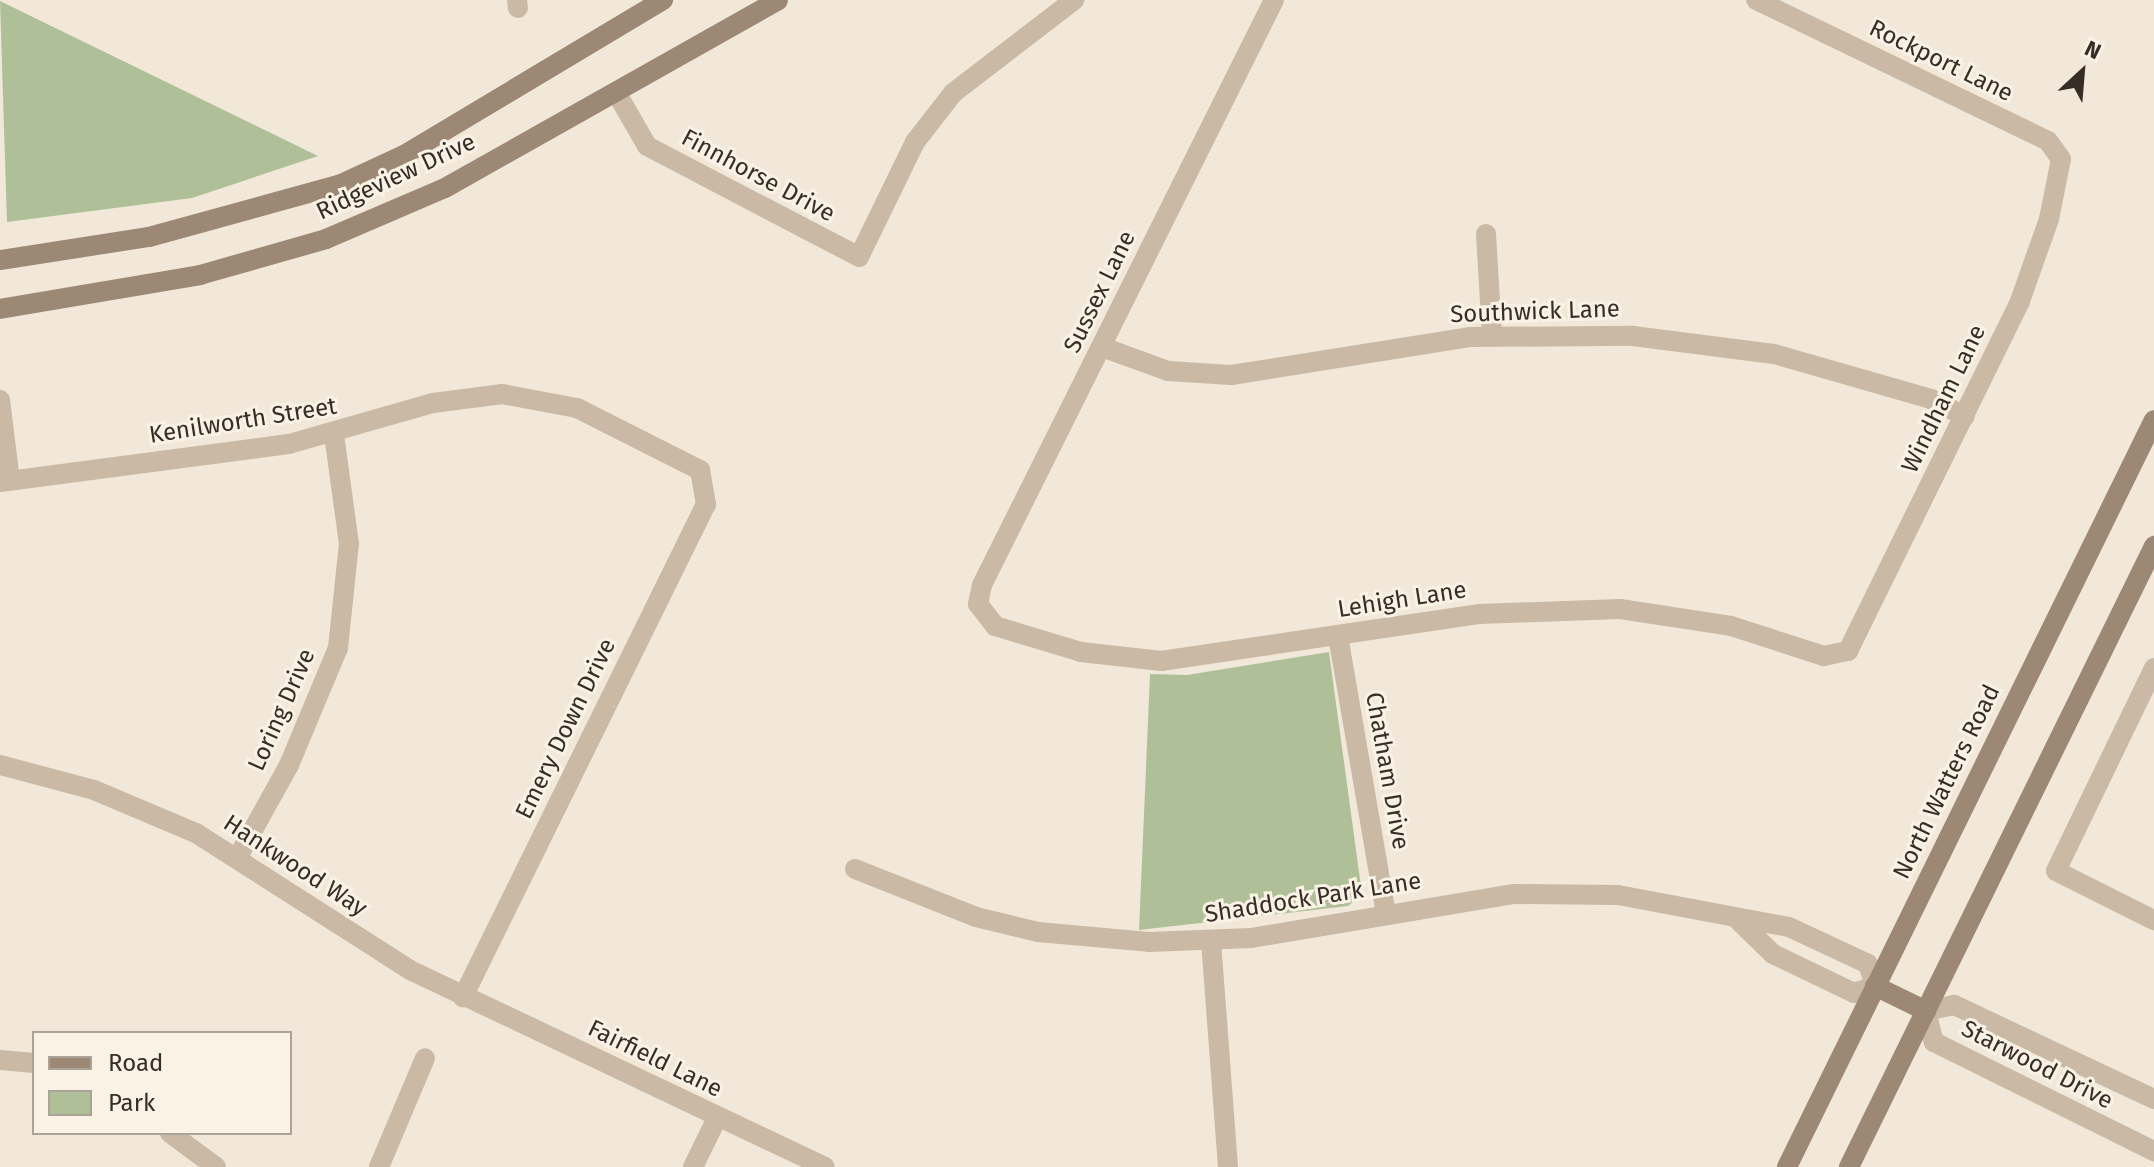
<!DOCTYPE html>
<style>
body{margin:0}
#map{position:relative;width:2154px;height:1167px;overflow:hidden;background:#f1e8d9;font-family:"Fira Sans",sans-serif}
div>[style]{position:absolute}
.green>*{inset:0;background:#afc099}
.street>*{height:20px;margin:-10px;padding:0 10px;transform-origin:10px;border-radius:10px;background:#c9b9a5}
.secondary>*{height:20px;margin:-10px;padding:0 10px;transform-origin:10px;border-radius:10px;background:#9d8876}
span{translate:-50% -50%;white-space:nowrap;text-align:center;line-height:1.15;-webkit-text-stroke:6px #f9f2e5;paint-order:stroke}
.street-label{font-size:24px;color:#352d26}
.legend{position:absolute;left:32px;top:1031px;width:260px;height:104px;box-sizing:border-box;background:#f9f2e5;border:2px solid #aba399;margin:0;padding:10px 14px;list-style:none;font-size:24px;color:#352d26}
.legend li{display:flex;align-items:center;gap:16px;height:40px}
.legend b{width:40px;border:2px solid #aba399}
.north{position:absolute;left:2042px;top:32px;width:80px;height:80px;-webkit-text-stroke:6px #f9f2e5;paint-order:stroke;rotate:26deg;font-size:22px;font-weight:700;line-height:32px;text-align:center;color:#352d26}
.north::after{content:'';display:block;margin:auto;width:28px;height:36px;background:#352d26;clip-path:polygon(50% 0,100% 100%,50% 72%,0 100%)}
</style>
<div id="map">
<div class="green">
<i style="clip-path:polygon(0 1px,318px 156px,192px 198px,7px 222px)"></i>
<i style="clip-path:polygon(1329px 652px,1362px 894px,1348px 906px,1139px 930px,1150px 674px,1187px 675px)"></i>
</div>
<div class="street">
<i style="left:517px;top:0;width:8px;rotate:83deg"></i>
<i style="left:1274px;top:0;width:654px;rotate:116.53deg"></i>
<i style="left:982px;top:585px;width:19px;rotate:102deg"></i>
<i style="left:978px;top:604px;width:28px;rotate:52deg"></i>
<i style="left:995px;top:626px;width:90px;rotate:16.8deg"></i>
<i style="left:1081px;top:652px;width:81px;rotate:6.4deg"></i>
<i style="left:1161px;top:661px;width:321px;rotate:-8.4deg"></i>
<i style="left:1479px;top:614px;width:141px;rotate:-2deg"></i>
<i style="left:1620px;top:609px;width:112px;rotate:8.7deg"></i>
<i style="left:1731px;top:626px;width:98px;rotate:17.9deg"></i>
<i style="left:1824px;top:656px;width:25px;rotate:-12deg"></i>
<i style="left:1848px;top:651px;width:390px;rotate:-63.8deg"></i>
<i style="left:2020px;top:301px;width:87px;rotate:-70.5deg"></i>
<i style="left:2049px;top:219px;width:61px;rotate:-78.7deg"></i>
<i style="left:2061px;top:159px;width:22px;rotate:-126deg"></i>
<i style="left:2048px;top:141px;width:324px;rotate:-154.2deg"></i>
<i style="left:616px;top:92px;width:62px;rotate:60.1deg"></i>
<i style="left:647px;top:146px;width:239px;rotate:27.6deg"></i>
<i style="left:859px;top:257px;width:128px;rotate:-64deg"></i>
<i style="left:915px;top:142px;width:62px;rotate:-52.2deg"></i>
<i style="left:953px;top:93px;width:153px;rotate:-37.5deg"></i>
<i style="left:1486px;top:234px;width:101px;rotate:86.6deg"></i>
<i style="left:1102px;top:347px;width:70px;rotate:20deg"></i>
<i style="left:1168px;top:371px;width:63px;rotate:3.6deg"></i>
<i style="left:1231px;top:375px;width:243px;rotate:-9deg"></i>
<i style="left:1471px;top:337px;width:162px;rotate:-0.4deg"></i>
<i style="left:1633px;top:336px;width:142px;rotate:7.3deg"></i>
<i style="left:1774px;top:354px;width:163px;rotate:16deg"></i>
<i style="left:1931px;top:399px;width:38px;rotate:27deg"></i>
<i style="left:0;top:400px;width:81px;rotate:82.9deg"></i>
<i style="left:0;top:482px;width:291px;rotate:-7.5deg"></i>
<i style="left:289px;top:444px;width:150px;rotate:-15.9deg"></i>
<i style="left:433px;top:403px;width:70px;rotate:-7.4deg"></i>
<i style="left:502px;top:394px;width:76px;rotate:10.6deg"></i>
<i style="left:577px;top:408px;width:138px;rotate:26.8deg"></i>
<i style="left:700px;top:470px;width:35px;rotate:80deg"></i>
<i style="left:706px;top:504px;width:550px;rotate:116.24deg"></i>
<i style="left:1338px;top:636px;width:282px;rotate:80.2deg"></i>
<i style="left:2154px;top:668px;width:225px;rotate:115.8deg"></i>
<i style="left:2056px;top:871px;width:110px;rotate:26.6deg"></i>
<i style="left:0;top:765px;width:97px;rotate:14.9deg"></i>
<i style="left:94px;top:790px;width:111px;rotate:22.9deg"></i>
<i style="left:196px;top:833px;width:254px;rotate:32.6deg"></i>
<i style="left:410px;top:970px;width:459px;rotate:25.4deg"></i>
<i style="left:239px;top:855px;width:103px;rotate:-60.9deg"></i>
<i style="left:289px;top:765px;width:127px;rotate:-67.3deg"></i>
<i style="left:338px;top:648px;width:105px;rotate:-84deg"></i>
<i style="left:349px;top:544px;width:110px;rotate:-97.8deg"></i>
<i style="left:855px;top:869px;width:130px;rotate:21.6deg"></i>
<i style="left:976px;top:917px;width:64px;rotate:13.6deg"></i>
<i style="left:1038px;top:932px;width:111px;rotate:5.1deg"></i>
<i style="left:1149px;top:942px;width:102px;rotate:-2.2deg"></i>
<i style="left:1251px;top:938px;width:267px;rotate:-9.5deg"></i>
<i style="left:1514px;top:894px;width:104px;rotate:0.6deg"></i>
<i style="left:1618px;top:895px;width:174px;rotate:10.6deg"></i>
<i style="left:1789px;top:927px;width:87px;rotate:25.1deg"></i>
<i style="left:1868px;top:964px;width:23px;rotate:72deg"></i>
<i style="left:1875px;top:986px;width:22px;rotate:162deg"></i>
<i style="left:1854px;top:993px;width:90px;rotate:-154.3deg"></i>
<i style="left:1773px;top:954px;width:47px;rotate:-135.9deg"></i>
<i style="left:1211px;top:941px;width:227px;rotate:85.7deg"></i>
<i style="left:0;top:1060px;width:34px;rotate:5deg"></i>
<i style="left:2154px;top:1099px;width:221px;rotate:-154.8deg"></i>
<i style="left:1954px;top:1005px;width:29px;rotate:168deg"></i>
<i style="left:1926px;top:1011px;width:32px;rotate:76deg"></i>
<i style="left:1934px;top:1042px;width:246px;rotate:26.4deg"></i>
<i style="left:170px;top:1133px;width:57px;rotate:36.5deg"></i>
<i style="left:379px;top:1167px;width:118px;rotate:-67.1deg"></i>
<i style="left:693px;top:1167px;width:55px;rotate:-63.9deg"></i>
</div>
<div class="secondary">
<i style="left:0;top:260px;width:151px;rotate:-8.8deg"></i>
<i style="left:149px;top:237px;width:199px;rotate:-15.4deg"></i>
<i style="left:341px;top:184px;width:69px;rotate:-24.7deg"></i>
<i style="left:404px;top:155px;width:302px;rotate:-30.9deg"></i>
<i style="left:0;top:309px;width:203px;rotate:-9.6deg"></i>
<i style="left:200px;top:275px;width:131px;rotate:-15.9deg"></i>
<i style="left:326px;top:239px;width:129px;rotate:-23.2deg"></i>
<i style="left:445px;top:188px;width:382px;rotate:-29.4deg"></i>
<i style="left:1875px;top:986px;width:57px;rotate:26.1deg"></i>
<i style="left:1787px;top:1167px;width:832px;rotate:-63.84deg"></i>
<i style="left:1849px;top:1167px;width:692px;rotate:-63.84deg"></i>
</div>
<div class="street-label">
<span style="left:1941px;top:61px;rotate:26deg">Rockport Lane</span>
<span style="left:758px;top:176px;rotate:28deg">Finnhorse Drive</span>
<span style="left:396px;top:177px;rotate:-25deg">Ridgeview Drive</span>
<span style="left:1100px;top:292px;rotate:-64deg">Sussex Lane</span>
<span style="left:1535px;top:312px;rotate:-2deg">Southwick Lane</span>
<span style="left:1944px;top:399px;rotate:-64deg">Windham Lane</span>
<span style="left:243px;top:421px;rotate:-9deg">Kenilworth Street</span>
<span style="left:1402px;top:600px;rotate:-9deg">Lehigh Lane</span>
<span style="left:282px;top:710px;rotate:-66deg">Loring Drive</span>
<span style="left:566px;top:729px;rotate:-64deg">Emery Down Drive</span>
<span style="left:1387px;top:771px;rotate:80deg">Chatham Drive</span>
<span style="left:1947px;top:782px;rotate:-64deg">North Watters Road</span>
<span style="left:295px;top:866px;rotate:33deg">Hankwood Way</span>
<span style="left:1313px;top:898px;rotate:-9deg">Shaddock Park Lane</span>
<span style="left:655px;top:1059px;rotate:26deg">Fairfield Lane</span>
<span style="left:2037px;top:1065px;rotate:27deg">Starwood Drive</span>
</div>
<ul class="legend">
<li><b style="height:10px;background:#9d8876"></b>Road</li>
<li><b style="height:22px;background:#afc099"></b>Park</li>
</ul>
<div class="north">N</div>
</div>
